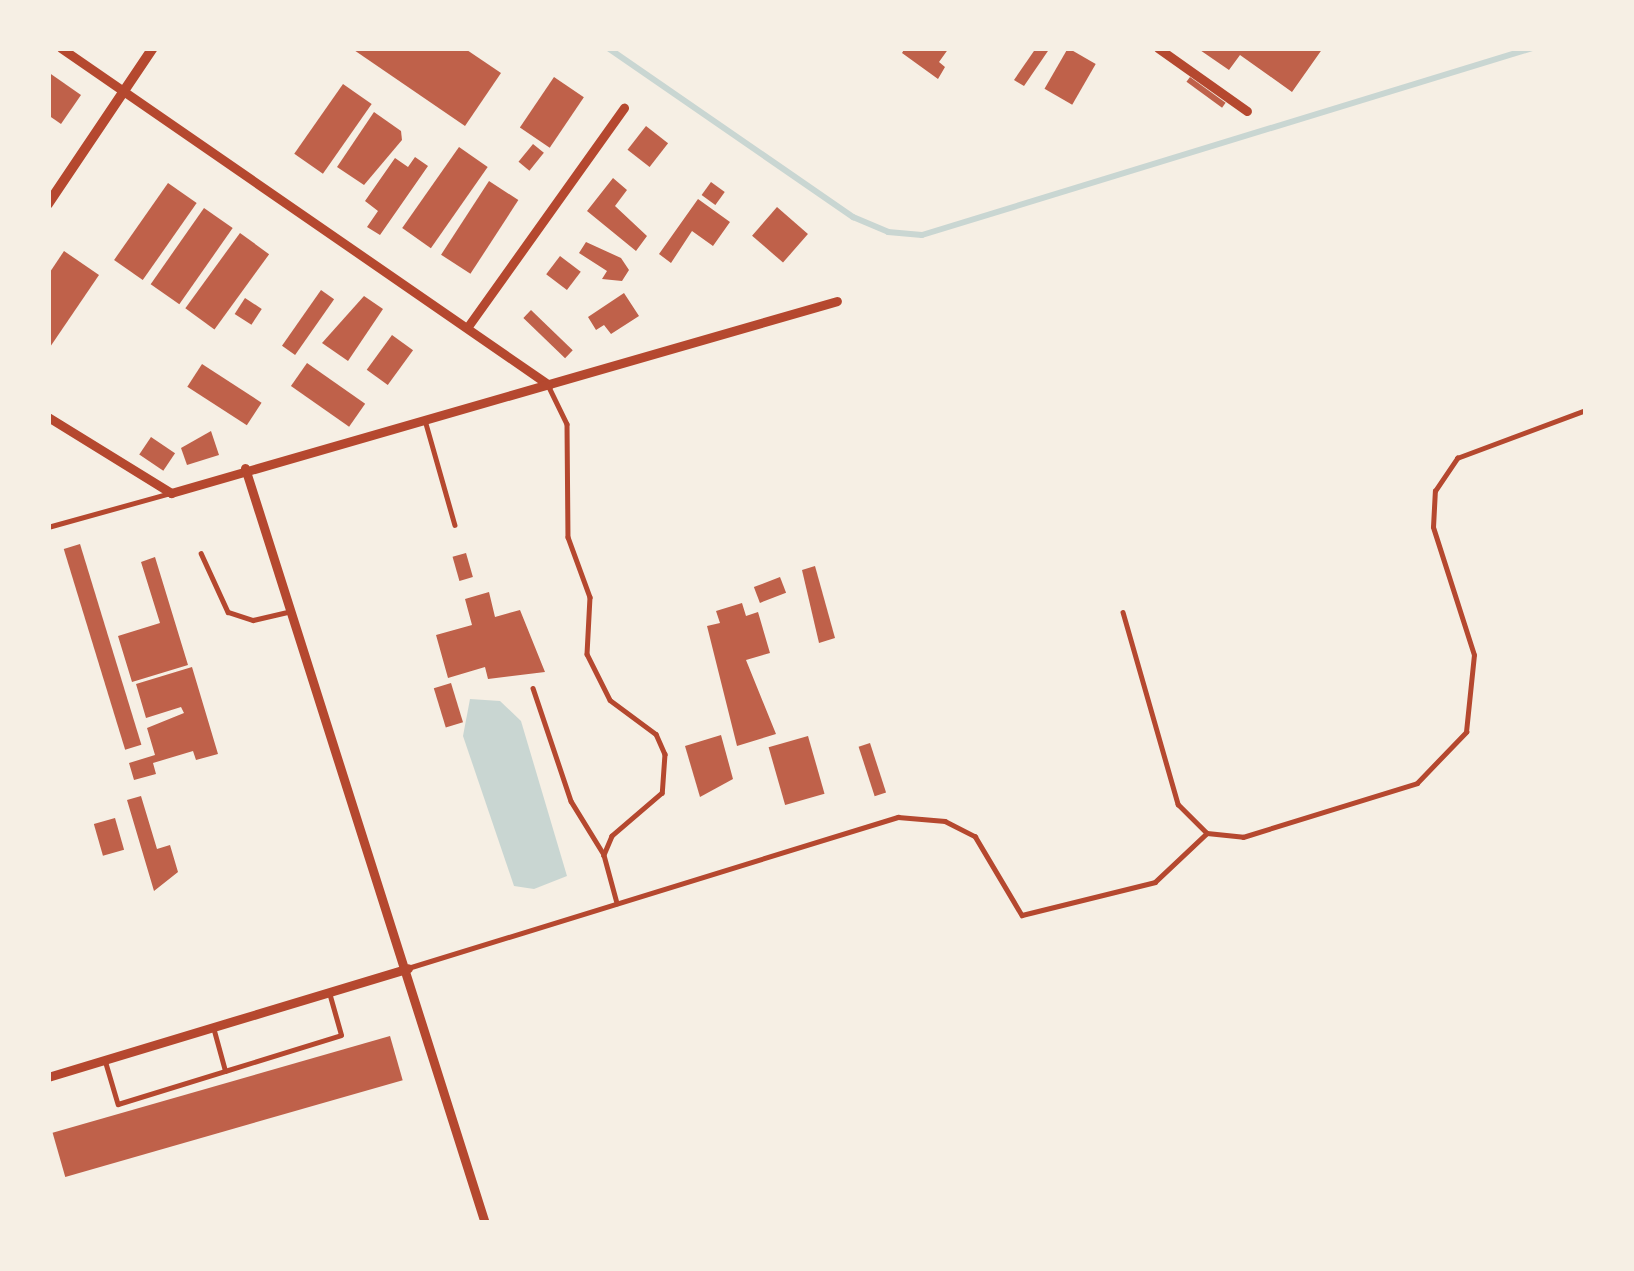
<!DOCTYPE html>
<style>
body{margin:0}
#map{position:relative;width:1634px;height:1271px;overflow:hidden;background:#f6efe4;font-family:"Alegreya Sans",sans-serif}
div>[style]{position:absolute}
.water>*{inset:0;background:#c9d6d2}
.stream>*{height:6px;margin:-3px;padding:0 3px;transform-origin:3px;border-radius:3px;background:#c9d6d2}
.building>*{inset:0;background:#bf614a;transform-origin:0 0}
.service>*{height:4.5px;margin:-2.25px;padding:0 2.25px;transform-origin:2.25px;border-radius:2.25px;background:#b5482f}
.minor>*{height:9px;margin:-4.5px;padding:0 4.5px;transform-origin:4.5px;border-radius:4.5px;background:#b5482f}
.tertiary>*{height:10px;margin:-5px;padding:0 5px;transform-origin:5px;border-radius:5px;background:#b5482f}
span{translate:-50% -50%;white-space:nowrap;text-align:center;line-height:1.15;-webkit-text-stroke:9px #f6efe4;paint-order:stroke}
.frame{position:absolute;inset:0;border:51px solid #f6efe4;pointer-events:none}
</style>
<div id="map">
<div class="water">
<i style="clip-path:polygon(470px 699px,500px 701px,521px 721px,567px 876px,534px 889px,514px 886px,463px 736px)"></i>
</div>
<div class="stream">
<i style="left:608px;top:48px;width:298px;rotate:34.6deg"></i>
<i style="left:853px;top:217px;width:38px;rotate:23deg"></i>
<i style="left:888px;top:232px;width:34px;rotate:5deg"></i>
<i style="left:922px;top:235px;width:638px;rotate:-17.04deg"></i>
</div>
<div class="building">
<i style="clip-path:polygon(351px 48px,464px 48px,501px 73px,465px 126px)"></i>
<i style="clip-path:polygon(905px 48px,949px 48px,939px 62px,945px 67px,938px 79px,902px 53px)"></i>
<i style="clip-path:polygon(1036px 48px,1050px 48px,1024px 86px,1014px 80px)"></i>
<i style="left:1068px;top:48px;width:32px;height:47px;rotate:30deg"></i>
<i style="clip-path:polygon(1197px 48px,1323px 48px,1292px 92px,1240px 55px,1229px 70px)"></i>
<i style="clip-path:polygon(48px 72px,81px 95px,61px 124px,48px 115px)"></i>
<i style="left:554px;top:77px;width:36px;height:61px;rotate:34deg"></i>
<i style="left:1190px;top:77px;width:44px;height:6px;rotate:36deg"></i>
<i style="left:343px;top:84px;width:35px;height:85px;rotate:35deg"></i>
<i style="clip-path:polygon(374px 112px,401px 131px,402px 140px,364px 185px,337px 167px)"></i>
<i style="left:646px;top:126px;width:28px;height:30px;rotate:38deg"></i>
<i style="left:533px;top:144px;width:14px;height:23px;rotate:39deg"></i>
<i style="left:459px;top:147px;width:35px;height:99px;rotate:35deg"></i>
<i style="clip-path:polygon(415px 157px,428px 166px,380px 235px,367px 227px,378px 211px,365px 201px,395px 158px,408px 167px)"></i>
<i style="clip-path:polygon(613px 178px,627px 190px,615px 206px,647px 236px,636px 251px,587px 211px)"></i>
<i style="left:489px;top:181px;width:35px;height:88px;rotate:33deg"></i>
<i style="left:711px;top:182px;width:17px;height:16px;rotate:36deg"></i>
<i style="left:168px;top:183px;width:35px;height:94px;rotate:35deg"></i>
<i style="clip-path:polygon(698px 199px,730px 222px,713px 246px,692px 231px,671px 263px,659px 254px)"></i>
<i style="left:777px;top:207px;width:41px;height:38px;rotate:41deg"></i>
<i style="left:204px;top:208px;width:35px;height:93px;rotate:35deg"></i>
<i style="left:240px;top:233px;width:36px;height:93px;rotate:36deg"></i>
<i style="clip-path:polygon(586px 242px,621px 258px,629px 270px,622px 281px,602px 279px,607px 271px,579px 253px)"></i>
<i style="clip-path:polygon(64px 251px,99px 275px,48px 350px,48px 275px)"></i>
<i style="left:560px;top:256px;width:26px;height:23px;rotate:37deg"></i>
<i style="left:321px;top:290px;width:16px;height:68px;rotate:35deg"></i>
<i style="clip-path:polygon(624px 293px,639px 316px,611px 334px,604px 325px,596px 330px,588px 317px)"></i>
<i style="clip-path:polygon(364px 296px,383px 309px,348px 361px,322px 343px)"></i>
<i style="left:245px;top:298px;width:20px;height:19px;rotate:33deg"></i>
<i style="left:531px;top:310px;width:58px;height:11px;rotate:44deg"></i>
<i style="left:392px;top:335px;width:26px;height:43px;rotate:36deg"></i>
<i style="left:307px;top:363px;width:71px;height:28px;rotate:35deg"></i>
<i style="left:202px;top:364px;width:71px;height:27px;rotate:33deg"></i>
<i style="clip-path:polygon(211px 431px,219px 455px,187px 465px,181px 448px)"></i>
<i style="left:151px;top:437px;width:29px;height:21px;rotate:34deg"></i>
<i style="left:80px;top:544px;width:210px;height:17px;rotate:73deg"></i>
<i style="left:466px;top:553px;width:25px;height:14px;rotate:74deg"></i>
<i style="clip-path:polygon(155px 557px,188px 665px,132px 682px,118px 636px,160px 623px,141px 562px)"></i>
<i style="clip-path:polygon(815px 566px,835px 638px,819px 643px,802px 570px)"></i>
<i style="left:780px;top:577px;width:17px;height:28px;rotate:69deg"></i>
<i style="clip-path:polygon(489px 592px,495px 617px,520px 610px,545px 672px,488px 679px,485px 667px,448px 678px,436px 635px,472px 625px,465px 599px)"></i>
<i style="clip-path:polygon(742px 603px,746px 616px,758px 612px,770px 653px,746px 660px,776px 734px,737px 746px,707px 626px,720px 623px,716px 611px)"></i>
<i style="clip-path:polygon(192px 667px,218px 754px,196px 760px,193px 751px,153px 763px,156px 774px,134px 780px,129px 763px,155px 755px,147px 728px,184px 713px,181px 707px,146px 718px,136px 684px)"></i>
<i style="left:451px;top:683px;width:41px;height:18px;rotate:73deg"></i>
<i style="clip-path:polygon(721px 735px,733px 779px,700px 797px,685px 746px)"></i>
<i style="left:808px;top:736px;width:60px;height:41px;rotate:74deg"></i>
<i style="left:870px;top:743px;width:52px;height:12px;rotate:72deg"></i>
<i style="clip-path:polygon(141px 796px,157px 849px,170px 845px,178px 872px,154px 891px,127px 800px)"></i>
<i style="left:115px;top:818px;width:33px;height:22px;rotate:74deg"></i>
<i style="left:390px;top:1036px;width:46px;height:351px;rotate:74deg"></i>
</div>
<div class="service">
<i style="left:549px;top:387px;width:41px;rotate:64.1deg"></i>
<i style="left:567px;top:424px;width:113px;rotate:89.5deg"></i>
<i style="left:568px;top:537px;width:64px;rotate:69.9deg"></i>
<i style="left:590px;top:597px;width:57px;rotate:93deg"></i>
<i style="left:587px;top:654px;width:51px;rotate:63.4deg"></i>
<i style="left:610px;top:700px;width:57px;rotate:36.5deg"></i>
<i style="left:656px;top:734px;width:22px;rotate:66deg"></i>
<i style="left:665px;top:754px;width:39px;rotate:94deg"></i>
<i style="left:662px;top:793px;width:66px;rotate:139.3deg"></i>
<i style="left:612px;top:836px;width:21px;rotate:113deg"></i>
<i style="left:604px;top:855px;width:50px;rotate:74.8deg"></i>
<i style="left:425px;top:420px;width:109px;rotate:74.1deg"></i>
<i style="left:48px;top:527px;width:128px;rotate:-15.5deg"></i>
<i style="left:201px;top:553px;width:65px;rotate:65.4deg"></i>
<i style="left:228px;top:612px;width:26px;rotate:18deg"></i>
<i style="left:253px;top:620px;width:36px;rotate:-13deg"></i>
<i style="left:1123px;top:612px;width:200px;rotate:74deg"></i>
<i style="left:1178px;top:804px;width:41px;rotate:45deg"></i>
<i style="left:533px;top:688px;width:119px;rotate:71.4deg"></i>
<i style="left:571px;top:801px;width:61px;rotate:58.4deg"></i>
<i style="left:408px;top:968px;width:513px;rotate:-17.13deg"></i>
<i style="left:898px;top:817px;width:47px;rotate:4.9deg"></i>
<i style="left:945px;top:821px;width:34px;rotate:27deg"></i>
<i style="left:975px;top:836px;width:92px;rotate:59.3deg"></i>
<i style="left:1022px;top:915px;width:137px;rotate:-13.9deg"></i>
<i style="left:1155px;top:882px;width:71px;rotate:-43.3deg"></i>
<i style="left:1207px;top:833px;width:36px;rotate:6deg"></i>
<i style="left:1243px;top:837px;width:182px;rotate:-17.2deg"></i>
<i style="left:1417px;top:783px;width:71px;rotate:-46.1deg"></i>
<i style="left:1466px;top:732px;width:77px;rotate:-84.1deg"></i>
<i style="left:1474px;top:655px;width:134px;rotate:-107.8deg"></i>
<i style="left:1433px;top:527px;width:36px;rotate:-87deg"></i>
<i style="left:1435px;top:491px;width:40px;rotate:-56deg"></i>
<i style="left:1457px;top:458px;width:138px;rotate:-20.4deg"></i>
<i style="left:105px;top:1060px;width:46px;rotate:73.5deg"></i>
<i style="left:118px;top:1104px;width:112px;rotate:-17.1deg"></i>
<i style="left:225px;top:1071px;width:46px;rotate:-105.3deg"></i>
<i style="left:225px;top:1071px;width:121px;rotate:-17.2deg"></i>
<i style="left:341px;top:1035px;width:41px;rotate:-105.8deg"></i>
</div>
<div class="minor">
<i style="left:61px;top:48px;width:593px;rotate:34.63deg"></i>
<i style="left:1158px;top:48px;width:109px;rotate:35.3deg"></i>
<i style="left:469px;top:325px;width:267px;rotate:-54.5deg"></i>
<i style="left:48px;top:417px;width:145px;rotate:31.7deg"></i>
<i style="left:171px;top:493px;width:693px;rotate:-16.08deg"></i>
<i style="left:245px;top:468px;width:792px;rotate:72.37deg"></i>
<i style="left:48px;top:1077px;width:376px;rotate:-16.8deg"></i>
</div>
<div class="tertiary">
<i style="left:48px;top:204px;width:188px;rotate:-56.1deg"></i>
</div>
<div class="frame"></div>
</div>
